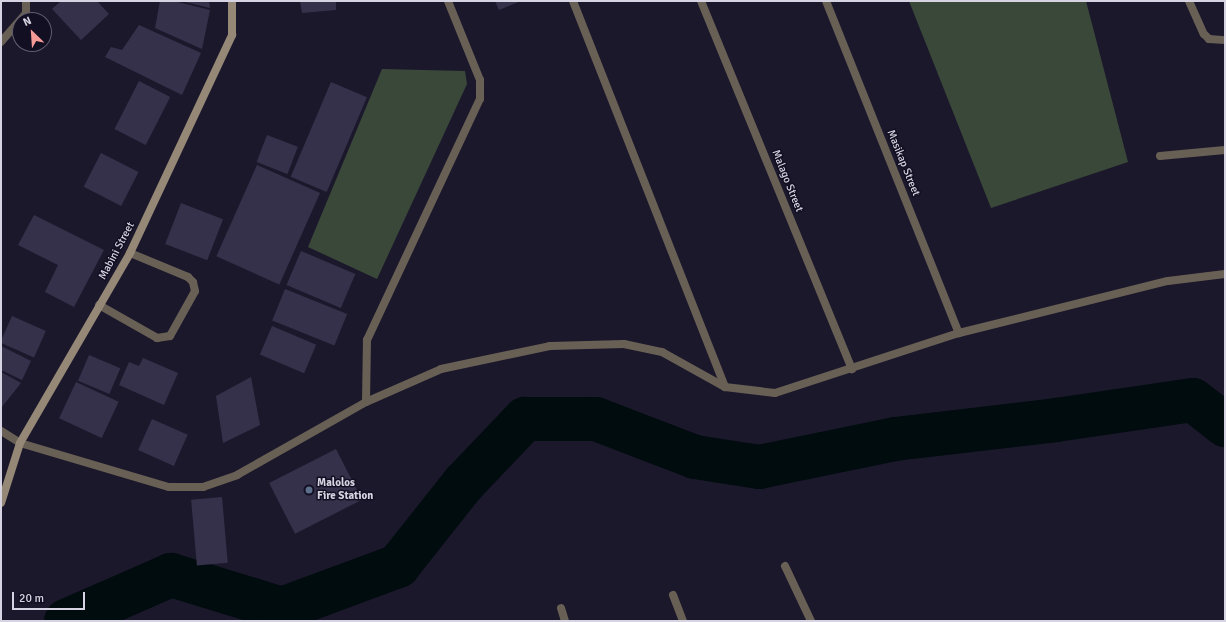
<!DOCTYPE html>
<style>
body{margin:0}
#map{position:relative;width:1226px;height:622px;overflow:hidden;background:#1c182c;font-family:Signika,sans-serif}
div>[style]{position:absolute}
.green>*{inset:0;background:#3a4839}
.river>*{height:44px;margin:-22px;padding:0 22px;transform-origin:22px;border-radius:22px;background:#000c0e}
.building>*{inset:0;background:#35314b;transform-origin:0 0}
.service>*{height:8px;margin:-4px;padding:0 4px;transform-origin:4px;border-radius:4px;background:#696055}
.minor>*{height:8px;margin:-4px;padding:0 4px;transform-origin:4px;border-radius:4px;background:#696055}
.secondary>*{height:8px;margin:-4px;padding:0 4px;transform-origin:4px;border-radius:4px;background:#958876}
.dots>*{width:11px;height:11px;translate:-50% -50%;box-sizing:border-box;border:2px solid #130f22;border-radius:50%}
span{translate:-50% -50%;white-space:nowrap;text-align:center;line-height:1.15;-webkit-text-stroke:3px #130f22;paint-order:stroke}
.street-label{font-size:11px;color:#d6d4e2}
.poi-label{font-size:11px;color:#d6d4e2;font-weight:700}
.left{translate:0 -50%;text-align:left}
.frame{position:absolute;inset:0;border:2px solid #d6d4e2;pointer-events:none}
.north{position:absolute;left:12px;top:12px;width:40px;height:40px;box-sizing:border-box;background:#130f22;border:1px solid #615e6f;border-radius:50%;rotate:335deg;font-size:11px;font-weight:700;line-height:16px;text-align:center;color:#d6d4e2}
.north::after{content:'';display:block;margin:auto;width:14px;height:18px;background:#f59b97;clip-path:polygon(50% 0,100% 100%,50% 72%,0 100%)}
.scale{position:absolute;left:12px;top:592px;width:73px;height:18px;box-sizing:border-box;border:2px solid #d6d4e2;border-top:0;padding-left:5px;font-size:12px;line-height:14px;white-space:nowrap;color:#d6d4e2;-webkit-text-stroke:3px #130f22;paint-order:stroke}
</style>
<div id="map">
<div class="green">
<i style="clip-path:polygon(909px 1px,1086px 1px,1128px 162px,991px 208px)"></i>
<i style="clip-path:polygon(382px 69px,465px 71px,467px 84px,377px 279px,308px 247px)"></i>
</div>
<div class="river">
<i style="left:66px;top:621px;width:115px;rotate:-23.7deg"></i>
<i style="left:171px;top:575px;width:116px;rotate:17deg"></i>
<i style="left:282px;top:609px;width:124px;rotate:-20.3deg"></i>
<i style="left:398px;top:566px;width:105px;rotate:-51.6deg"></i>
<i style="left:463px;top:484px;width:90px;rotate:-46.4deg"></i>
<i style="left:525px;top:419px;width:71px"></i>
<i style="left:596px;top:419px;width:106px;rotate:21deg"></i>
<i style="left:695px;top:457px;width:65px;rotate:8.9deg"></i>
<i style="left:759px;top:467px;width:139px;rotate:-11.6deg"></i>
<i style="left:895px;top:439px;width:162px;rotate:-6.7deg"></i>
<i style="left:1056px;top:420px;width:138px;rotate:-8.3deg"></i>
<i style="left:1193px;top:400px;width:41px;rotate:38deg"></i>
</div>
<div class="building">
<i style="clip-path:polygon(61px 1px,97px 1px,109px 14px,81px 40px,52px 9px)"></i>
<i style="clip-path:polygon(160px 1px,174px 1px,210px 10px,202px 49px,155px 28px)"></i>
<i style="clip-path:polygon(209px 1px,210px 8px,185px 2px,185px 1px)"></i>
<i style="clip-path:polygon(300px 1px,336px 1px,336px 10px,302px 13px)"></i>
<i style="clip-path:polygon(495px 1px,521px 1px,499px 10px)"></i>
<i style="clip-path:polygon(139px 25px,201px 53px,182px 95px,105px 57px,111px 47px,122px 50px)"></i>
<i style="left:139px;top:81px;width:35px;height:54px;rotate:27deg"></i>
<i style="left:331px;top:82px;width:39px;height:103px;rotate:23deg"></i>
<i style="left:267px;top:135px;width:33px;height:29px;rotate:21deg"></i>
<i style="left:101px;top:153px;width:42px;height:38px;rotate:27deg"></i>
<i style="left:257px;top:165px;width:69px;height:100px;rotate:24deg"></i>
<i style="left:181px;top:203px;width:45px;height:44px;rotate:21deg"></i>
<i style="clip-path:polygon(34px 215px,104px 250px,74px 307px,45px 292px,58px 265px,18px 245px)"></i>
<i style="left:301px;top:251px;width:59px;height:37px;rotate:23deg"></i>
<i style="left:285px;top:289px;width:67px;height:34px;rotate:22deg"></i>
<i style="left:12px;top:316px;width:37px;height:29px;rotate:24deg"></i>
<i style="left:272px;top:326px;width:48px;height:31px;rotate:23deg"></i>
<i style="clip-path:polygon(1px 346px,31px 361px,22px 380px,1px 370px)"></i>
<i style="left:89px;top:355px;width:34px;height:28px;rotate:23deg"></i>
<i style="clip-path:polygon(143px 358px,178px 373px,164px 405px,119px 385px,129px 362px,139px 366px)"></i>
<i style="clip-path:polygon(1px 372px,21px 383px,1px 408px)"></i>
<i style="clip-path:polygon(251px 377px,260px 425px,223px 443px,216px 396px)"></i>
<i style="left:76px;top:382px;width:47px;height:40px;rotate:25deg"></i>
<i style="left:152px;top:419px;width:39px;height:34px;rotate:24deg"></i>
<i style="left:336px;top:449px;width:57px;height:75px;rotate:63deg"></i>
<i style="left:222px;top:497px;width:66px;height:31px;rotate:85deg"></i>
</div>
<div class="service">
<i style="left:99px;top:305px;width:67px;rotate:29.6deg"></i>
<i style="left:157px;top:338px;width:13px;rotate:-9deg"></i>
<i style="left:170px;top:336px;width:51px;rotate:-60.9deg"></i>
<i style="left:195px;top:291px;width:9px;rotate:-103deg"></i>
<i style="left:193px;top:282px;width:7px;rotate:-135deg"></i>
<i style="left:188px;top:277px;width:63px;rotate:-157.5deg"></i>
</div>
<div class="minor">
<i style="left:573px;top:1px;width:415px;rotate:68.5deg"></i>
<i style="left:701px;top:1px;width:398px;rotate:67.7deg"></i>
<i style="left:826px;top:1px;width:358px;rotate:68.2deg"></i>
<i style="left:1189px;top:1px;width:36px;rotate:66deg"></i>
<i style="left:1204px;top:34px;width:7px;rotate:45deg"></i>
<i style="left:1209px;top:39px;width:16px;rotate:4deg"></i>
<i style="left:1px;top:42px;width:38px;rotate:-49deg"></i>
<i style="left:26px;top:13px;width:12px;rotate:-90deg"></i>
<i style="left:1160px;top:156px;width:65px;rotate:-5.3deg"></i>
<i style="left:366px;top:402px;width:62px;rotate:-89.1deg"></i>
<i style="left:367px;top:340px;width:266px;rotate:-64.9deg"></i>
<i style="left:480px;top:99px;width:19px;rotate:-90deg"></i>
<i style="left:480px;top:80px;width:85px;rotate:-112.1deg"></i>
<i style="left:1px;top:431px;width:22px;rotate:32deg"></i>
<i style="left:20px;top:443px;width:155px;rotate:16.5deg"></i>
<i style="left:169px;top:487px;width:34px"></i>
<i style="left:203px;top:487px;width:36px;rotate:-19deg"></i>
<i style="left:237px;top:475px;width:148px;rotate:-29.5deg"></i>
<i style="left:366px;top:402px;width:82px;rotate:-23.7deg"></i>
<i style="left:441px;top:369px;width:111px;rotate:-11.9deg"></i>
<i style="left:550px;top:346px;width:74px;rotate:-1.5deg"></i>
<i style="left:624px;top:344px;width:39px;rotate:12deg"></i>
<i style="left:662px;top:352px;width:72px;rotate:29.1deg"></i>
<i style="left:725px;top:387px;width:50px;rotate:6.8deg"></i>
<i style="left:775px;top:393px;width:194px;rotate:-18.1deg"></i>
<i style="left:959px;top:333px;width:215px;rotate:-14deg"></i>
<i style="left:1168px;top:281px;width:57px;rotate:-7deg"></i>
<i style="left:785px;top:566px;width:61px;rotate:64.7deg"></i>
<i style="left:673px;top:595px;width:28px;rotate:69deg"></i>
<i style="left:561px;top:608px;width:14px;rotate:73deg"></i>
</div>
<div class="secondary">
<i style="left:1px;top:503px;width:63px;rotate:-72.4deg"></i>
<i style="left:20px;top:443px;width:220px;rotate:-59.9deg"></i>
<i style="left:130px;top:253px;width:241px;rotate:-64.9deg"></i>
<i style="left:232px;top:35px;width:34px;rotate:-90deg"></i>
</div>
<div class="dots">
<i style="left:309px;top:490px;background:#5c6f8a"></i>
</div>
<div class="street-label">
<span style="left:903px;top:163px;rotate:68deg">Masikap Street</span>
<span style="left:787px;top:181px;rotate:68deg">Malago Street</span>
<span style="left:117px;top:251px;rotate:-62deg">Mabini Street</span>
</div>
<div class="poi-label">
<span class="left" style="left:317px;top:490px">Malolos<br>Fire Station</span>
</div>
<div class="frame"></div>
<div class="north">N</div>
<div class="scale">20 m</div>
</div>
